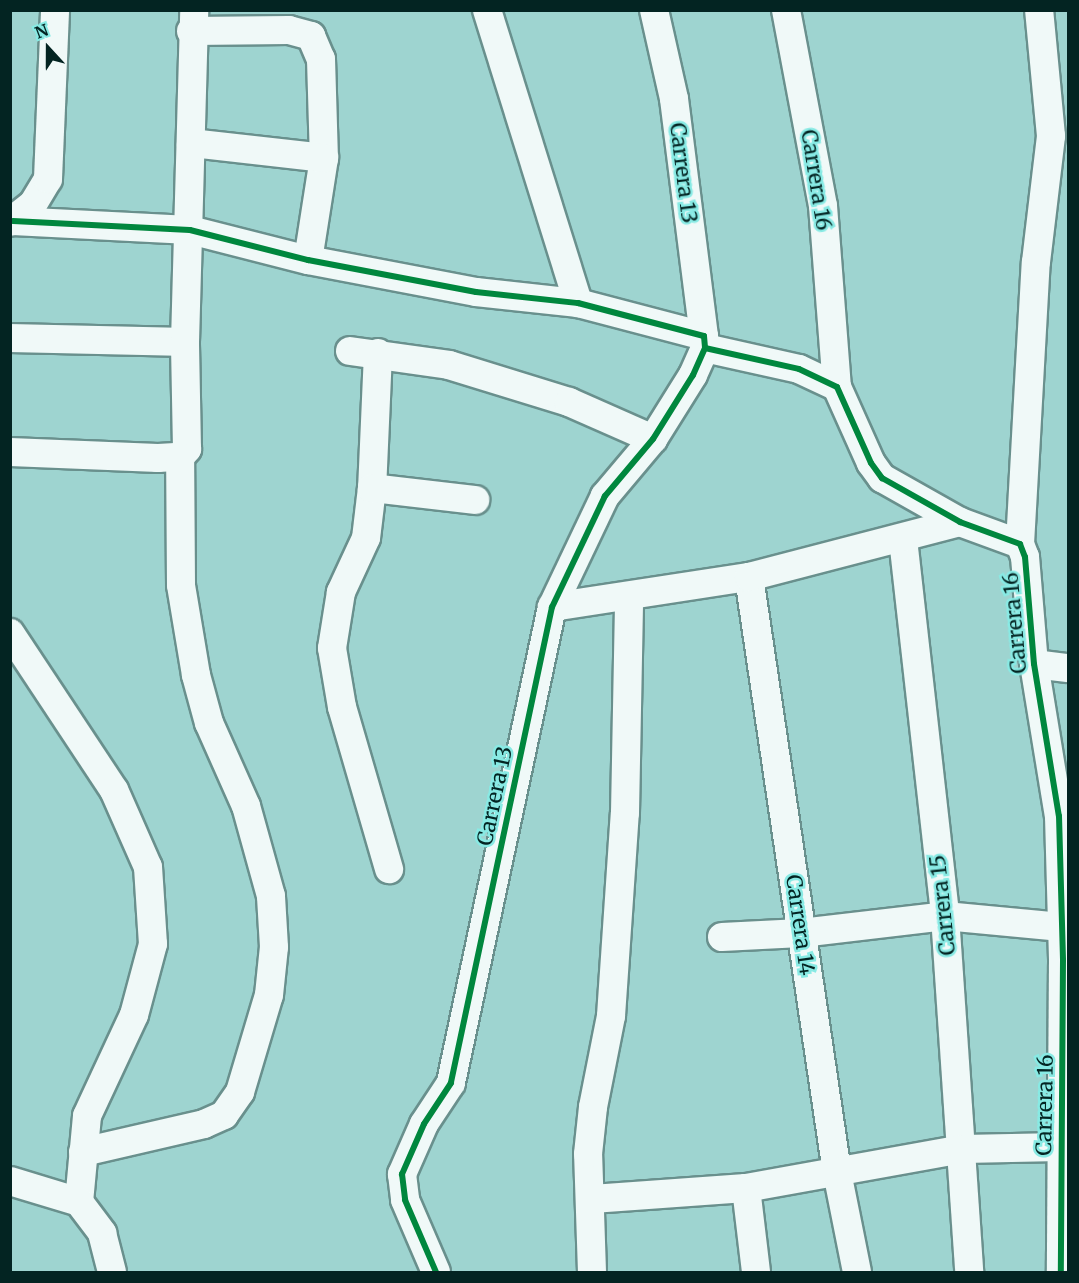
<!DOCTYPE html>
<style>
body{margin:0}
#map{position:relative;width:1079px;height:1283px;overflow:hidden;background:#9ed4d0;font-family:Merriweather,serif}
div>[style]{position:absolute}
.roads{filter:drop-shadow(2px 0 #69908d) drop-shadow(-2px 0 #69908d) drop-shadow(0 2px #69908d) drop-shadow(0 -2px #69908d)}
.minor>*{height:28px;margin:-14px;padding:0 14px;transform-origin:14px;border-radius:14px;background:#f0f9f8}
.cycleway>*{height:6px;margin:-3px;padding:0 3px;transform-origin:3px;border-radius:3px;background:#00873e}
span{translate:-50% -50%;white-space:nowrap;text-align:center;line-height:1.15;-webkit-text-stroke:5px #88eae4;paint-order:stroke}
.street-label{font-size:21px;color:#032422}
.frame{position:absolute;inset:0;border:12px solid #032422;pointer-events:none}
.north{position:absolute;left:18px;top:18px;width:60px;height:60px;-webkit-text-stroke:4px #88eae4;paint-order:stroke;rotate:339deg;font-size:16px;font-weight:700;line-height:24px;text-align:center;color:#032422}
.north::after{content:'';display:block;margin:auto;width:21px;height:27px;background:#032422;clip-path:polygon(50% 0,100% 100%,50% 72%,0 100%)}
</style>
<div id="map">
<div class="roads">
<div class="minor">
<i style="left:487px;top:10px;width:307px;rotate:72.7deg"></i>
<i style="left:654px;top:10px;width:91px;rotate:77.3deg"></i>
<i style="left:674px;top:99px;width:239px;rotate:82.8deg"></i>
<i style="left:786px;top:10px;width:199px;rotate:79.3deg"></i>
<i style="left:823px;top:206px;width:182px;rotate:85.6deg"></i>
<i style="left:191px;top:31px;width:98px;rotate:-0.6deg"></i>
<i style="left:289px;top:30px;width:23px;rotate:15deg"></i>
<i style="left:311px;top:36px;width:25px;rotate:67deg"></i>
<i style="left:321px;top:59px;width:99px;rotate:88.3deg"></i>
<i style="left:324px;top:158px;width:103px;rotate:98.9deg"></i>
<i style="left:191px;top:143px;width:134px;rotate:6.4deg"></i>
<i style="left:13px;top:221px;width:177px;rotate:2.9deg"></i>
<i style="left:190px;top:230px;width:122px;rotate:14.3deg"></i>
<i style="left:308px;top:260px;width:171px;rotate:10.8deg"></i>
<i style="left:476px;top:292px;width:103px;rotate:6.2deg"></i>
<i style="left:578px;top:303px;width:130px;rotate:14.7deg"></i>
<i style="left:704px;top:336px;width:12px;rotate:85deg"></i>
<i style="left:705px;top:348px;width:30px;rotate:114deg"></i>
<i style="left:693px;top:375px;width:75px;rotate:122deg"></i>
<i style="left:653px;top:439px;width:75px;rotate:130.1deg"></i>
<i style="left:605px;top:496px;width:123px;rotate:115.5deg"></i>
<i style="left:552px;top:607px;width:487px;rotate:102deg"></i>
<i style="left:451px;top:1083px;width:49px;rotate:123.4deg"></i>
<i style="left:424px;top:1124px;width:55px;rotate:113.7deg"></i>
<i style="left:402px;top:1174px;width:26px;rotate:83deg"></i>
<i style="left:405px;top:1200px;width:78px;rotate:66.7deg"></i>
<i style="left:10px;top:222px;width:29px;rotate:-38deg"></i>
<i style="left:33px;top:204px;width:29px;rotate:-59deg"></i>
<i style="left:48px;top:179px;width:169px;rotate:-87.6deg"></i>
<i style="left:10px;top:338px;width:175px;rotate:1.3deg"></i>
<i style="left:705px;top:348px;width:96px;rotate:12.6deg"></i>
<i style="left:799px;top:369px;width:42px;rotate:25.3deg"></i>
<i style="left:837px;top:387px;width:83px;rotate:65.9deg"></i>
<i style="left:871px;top:463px;width:19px;rotate:54deg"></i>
<i style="left:882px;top:478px;width:90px;rotate:29.4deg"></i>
<i style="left:960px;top:522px;width:64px;rotate:20.1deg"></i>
<i style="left:1020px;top:544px;width:14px;rotate:69deg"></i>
<i style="left:1025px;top:557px;width:107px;rotate:85.2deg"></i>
<i style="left:1034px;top:664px;width:154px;rotate:80.7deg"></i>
<i style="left:1059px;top:816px;width:144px;rotate:88.4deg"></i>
<i style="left:1063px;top:960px;width:312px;rotate:90.4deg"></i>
<i style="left:350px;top:351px;width:100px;rotate:8deg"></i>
<i style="left:449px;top:365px;width:126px;rotate:17.1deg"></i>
<i style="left:569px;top:402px;width:92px;rotate:23.8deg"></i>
<i style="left:378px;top:353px;width:135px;rotate:92.5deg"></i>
<i style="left:372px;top:488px;width:50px;rotate:96.8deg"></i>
<i style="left:366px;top:538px;width:60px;rotate:114.8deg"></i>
<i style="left:341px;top:592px;width:57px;rotate:99.1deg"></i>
<i style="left:332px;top:648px;width:60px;rotate:80.4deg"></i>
<i style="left:342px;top:707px;width:169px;rotate:73.8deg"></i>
<i style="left:10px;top:452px;width:148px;rotate:2.3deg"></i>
<i style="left:158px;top:458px;width:22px;rotate:-3deg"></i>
<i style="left:180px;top:457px;width:11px;rotate:-49deg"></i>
<i style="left:187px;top:449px;width:107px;rotate:-91.1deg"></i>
<i style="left:185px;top:342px;width:332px;rotate:-88.4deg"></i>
<i style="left:372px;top:488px;width:104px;rotate:6.6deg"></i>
<i style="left:903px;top:539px;width:379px;rotate:83.6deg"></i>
<i style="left:945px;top:916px;width:357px;rotate:86.1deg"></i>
<i style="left:1020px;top:544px;width:282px;rotate:-86.8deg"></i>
<i style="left:1036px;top:262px;width:127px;rotate:-83.2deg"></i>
<i style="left:1051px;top:136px;width:127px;rotate:-95.4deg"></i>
<i style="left:749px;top:577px;width:601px;rotate:81.59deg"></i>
<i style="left:837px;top:1172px;width:102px;rotate:78.7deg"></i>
<i style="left:552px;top:607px;width:199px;rotate:-8.7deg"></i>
<i style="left:749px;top:577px;width:218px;rotate:-14.6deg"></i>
<i style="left:10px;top:633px;width:188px;rotate:56.5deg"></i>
<i style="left:114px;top:790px;width:84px;rotate:66.2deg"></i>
<i style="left:148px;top:867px;width:77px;rotate:86.3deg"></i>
<i style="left:153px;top:944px;width:73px;rotate:105deg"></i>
<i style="left:134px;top:1015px;width:111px;rotate:115deg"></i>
<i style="left:87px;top:1116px;width:86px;rotate:95.3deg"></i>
<i style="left:1034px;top:664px;width:34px;rotate:7deg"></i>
<i style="left:722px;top:937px;width:79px;rotate:-2.9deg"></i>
<i style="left:801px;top:933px;width:145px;rotate:-6.7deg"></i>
<i style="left:945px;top:916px;width:117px;rotate:5.4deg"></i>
<i style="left:83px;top:1152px;width:124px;rotate:-13deg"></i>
<i style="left:204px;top:1124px;width:22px;rotate:-24deg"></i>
<i style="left:224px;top:1115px;width:28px;rotate:-55deg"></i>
<i style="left:240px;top:1092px;width:101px;rotate:-73.4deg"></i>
<i style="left:269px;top:995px;width:48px;rotate:-84.1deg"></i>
<i style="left:274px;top:947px;width:51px;rotate:-93.4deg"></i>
<i style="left:271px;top:896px;width:93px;rotate:-105.5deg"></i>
<i style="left:246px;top:806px;width:91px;rotate:-114deg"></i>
<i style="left:209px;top:723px;width:50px;rotate:-105.2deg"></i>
<i style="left:196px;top:675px;width:91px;rotate:-99.5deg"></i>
<i style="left:181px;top:585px;width:128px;rotate:-90.4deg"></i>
<i style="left:10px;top:1181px;width:72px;rotate:16.9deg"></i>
<i style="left:79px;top:1202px;width:39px;rotate:53deg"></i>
<i style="left:102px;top:1233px;width:40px;rotate:75.6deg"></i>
<i style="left:746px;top:1188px;width:85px;rotate:83.2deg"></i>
<i style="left:592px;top:1199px;width:154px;rotate:-4.1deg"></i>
<i style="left:746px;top:1188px;width:220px;rotate:-10.2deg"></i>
<i style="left:963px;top:1149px;width:97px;rotate:-1.2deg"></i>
<i style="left:592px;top:1272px;width:118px;rotate:-91.9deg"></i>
<i style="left:588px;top:1154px;width:47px;rotate:-83.9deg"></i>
<i style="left:593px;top:1107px;width:93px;rotate:-78.8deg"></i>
<i style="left:611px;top:1016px;width:203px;rotate:-86.1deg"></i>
<i style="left:625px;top:813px;width:216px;rotate:-88.9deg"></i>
</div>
</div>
<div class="cycleway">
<i style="left:13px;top:221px;width:177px;rotate:2.9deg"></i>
<i style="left:190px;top:230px;width:122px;rotate:14.3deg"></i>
<i style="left:308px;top:260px;width:171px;rotate:10.8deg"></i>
<i style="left:476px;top:292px;width:103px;rotate:6.2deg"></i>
<i style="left:578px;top:303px;width:130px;rotate:14.7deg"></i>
<i style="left:704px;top:336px;width:12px;rotate:85deg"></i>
<i style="left:705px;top:348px;width:30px;rotate:114deg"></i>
<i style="left:693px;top:375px;width:75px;rotate:122deg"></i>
<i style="left:653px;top:439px;width:75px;rotate:130.1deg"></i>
<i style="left:605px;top:496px;width:123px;rotate:115.5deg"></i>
<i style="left:552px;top:607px;width:487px;rotate:102deg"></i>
<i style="left:451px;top:1083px;width:49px;rotate:123.4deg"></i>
<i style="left:424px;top:1124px;width:55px;rotate:113.7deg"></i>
<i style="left:402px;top:1174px;width:26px;rotate:83deg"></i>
<i style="left:405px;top:1200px;width:78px;rotate:66.7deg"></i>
<i style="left:705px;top:348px;width:96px;rotate:12.6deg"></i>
<i style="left:799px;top:369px;width:42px;rotate:25.3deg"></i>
<i style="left:837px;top:387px;width:83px;rotate:65.9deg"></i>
<i style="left:871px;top:463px;width:19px;rotate:54deg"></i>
<i style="left:882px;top:478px;width:90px;rotate:29.4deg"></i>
<i style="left:960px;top:522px;width:64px;rotate:20.1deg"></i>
<i style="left:1020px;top:544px;width:14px;rotate:69deg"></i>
<i style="left:1025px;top:557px;width:107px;rotate:85.2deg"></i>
<i style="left:1034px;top:664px;width:154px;rotate:80.7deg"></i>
<i style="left:1059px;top:816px;width:144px;rotate:88.4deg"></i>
<i style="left:1063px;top:960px;width:312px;rotate:90.4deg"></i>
</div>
<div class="street-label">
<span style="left:683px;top:173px;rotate:83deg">Carrera 13</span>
<span style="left:816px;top:180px;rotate:81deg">Carrera 16</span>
<span style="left:1015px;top:623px;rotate:-95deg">Carrera 16</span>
<span style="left:495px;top:796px;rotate:-78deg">Carrera 13</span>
<span style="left:943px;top:905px;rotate:-96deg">Carrera 15</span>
<span style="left:800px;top:925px;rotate:82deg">Carrera 14</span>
<span style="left:1045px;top:1105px;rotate:-89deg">Carrera 16</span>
</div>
<div class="frame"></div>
<div class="north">N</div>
</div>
